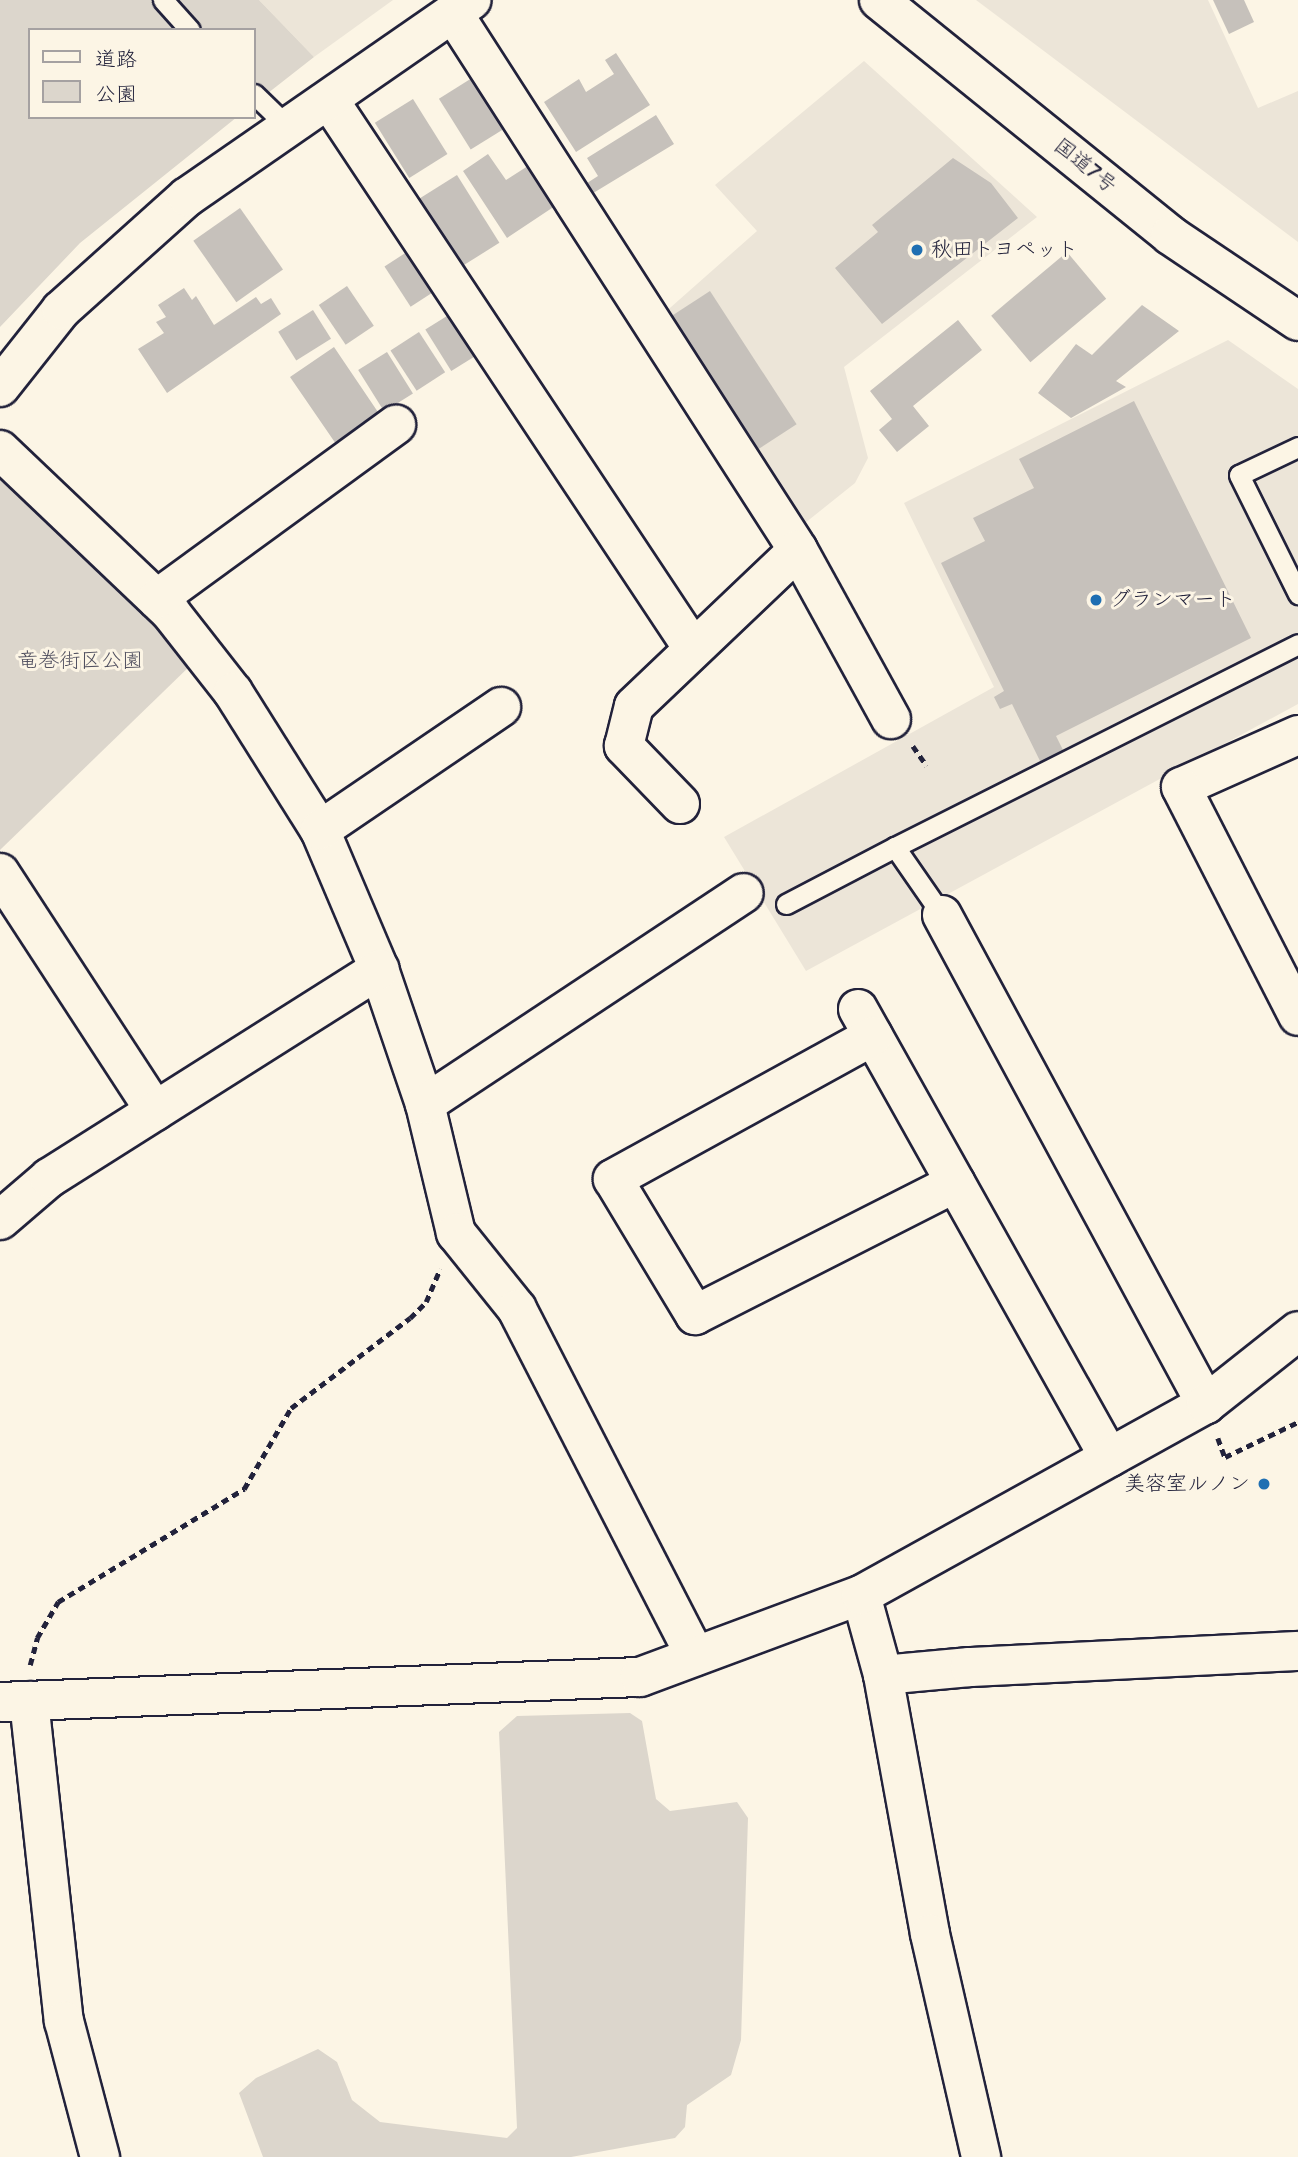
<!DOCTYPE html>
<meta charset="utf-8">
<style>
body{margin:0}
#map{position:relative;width:1298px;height:2157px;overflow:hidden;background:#fcf5e5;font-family:"Balsamiq Sans","Klee One",sans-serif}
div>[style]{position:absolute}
.built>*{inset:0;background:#ece5d8}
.green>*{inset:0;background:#dcd6cc}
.building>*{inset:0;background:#c6c1bb;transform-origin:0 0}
.path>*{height:4.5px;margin-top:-2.25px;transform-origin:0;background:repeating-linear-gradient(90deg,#22223b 0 7px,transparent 0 12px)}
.roads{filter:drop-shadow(2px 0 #22223b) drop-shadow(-2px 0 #22223b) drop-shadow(0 2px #22223b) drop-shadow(0 -2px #22223b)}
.lane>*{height:19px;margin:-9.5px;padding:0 9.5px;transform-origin:9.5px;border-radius:9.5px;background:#fcf5e5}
.street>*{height:38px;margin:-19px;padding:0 19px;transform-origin:19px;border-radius:19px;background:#fcf5e5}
.secondary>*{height:38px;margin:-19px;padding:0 19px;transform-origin:19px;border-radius:19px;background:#fcf5e5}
.highway>*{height:38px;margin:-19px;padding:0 19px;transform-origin:19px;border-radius:19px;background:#fcf5e5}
.dots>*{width:19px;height:19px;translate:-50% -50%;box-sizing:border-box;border:4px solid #fcf5e5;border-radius:50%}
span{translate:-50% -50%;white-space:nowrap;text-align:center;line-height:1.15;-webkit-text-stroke:6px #fcf5e5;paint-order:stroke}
.street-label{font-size:21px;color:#22223b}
.poi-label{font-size:21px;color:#22223b}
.left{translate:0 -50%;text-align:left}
.right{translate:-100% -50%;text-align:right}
.park-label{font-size:21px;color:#504f5f}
.legend{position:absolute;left:28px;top:28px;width:228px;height:91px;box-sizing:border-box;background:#fcf5e5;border:2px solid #a5a1a1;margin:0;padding:9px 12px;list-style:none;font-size:21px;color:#22223b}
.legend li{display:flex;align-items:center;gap:14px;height:35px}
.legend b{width:35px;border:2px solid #a5a1a1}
</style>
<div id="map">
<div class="built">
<i style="clip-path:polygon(259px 0,393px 0,314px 57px)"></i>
<i style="clip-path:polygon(976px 0,1208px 0,1258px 108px,1298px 91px,1298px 242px)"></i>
<i style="clip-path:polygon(864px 61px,1037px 217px,844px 367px,868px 458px,855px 483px,800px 527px,662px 315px,757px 231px,715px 185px)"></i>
<i style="clip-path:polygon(1228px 340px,1298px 389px,1298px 704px,806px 971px,724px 837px,994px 687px,904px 503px)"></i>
</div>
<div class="green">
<i style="clip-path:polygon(0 0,259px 0,314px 57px,254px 104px,254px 30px,30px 30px,30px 117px,237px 117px,80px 243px,0 327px)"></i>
<i style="clip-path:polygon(0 475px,194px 662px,0 850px)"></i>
<i style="clip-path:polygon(630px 1713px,642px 1721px,656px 1799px,670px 1811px,737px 1802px,748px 1818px,741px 2040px,731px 2075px,687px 2105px,685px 2127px,675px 2138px,571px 2157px,263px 2157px,239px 2093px,256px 2078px,318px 2049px,337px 2062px,352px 2100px,380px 2122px,507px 2138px,517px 2128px,499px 1732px,517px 1716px)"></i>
</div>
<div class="building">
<i style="clip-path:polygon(1213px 0,1244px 0,1254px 22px,1229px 34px)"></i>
<i style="clip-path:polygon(616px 53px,650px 105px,576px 152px,544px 102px,579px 79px,586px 92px,614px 74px,605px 60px)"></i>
<i style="left:472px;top:78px;width:60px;height:39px;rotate:58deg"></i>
<i style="left:413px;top:99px;width:65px;height:45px;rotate:58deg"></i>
<i style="clip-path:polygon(656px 115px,674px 144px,590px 195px,584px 185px,598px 176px,587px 158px)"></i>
<i style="clip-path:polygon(488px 154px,506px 180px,531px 164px,558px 204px,507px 238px,463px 171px)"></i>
<i style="clip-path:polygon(953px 158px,991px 183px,1018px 218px,882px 324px,835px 268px,878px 232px,872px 225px)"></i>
<i style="left:457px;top:175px;width:80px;height:47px;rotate:58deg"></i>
<i style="left:240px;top:208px;width:75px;height:57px;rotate:55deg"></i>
<i style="left:413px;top:248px;width:48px;height:34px;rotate:57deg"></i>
<i style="left:1067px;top:252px;width:61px;height:99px;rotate:50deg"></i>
<i style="left:347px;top:286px;width:48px;height:34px;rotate:56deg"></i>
<i style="clip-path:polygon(184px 288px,192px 300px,196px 296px,214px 325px,256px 297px,261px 304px,271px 298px,281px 314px,167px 393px,138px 349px,164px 333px,156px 322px,166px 317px,158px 305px)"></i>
<i style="left:710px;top:291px;width:159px;height:55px;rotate:57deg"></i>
<i style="clip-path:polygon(1142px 305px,1179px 331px,1116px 381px,1126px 387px,1071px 418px,1038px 393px,1076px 344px,1092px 355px)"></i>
<i style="left:313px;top:310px;width:34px;height:41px;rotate:58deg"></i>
<i style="left:455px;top:311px;width:49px;height:35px;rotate:58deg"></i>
<i style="clip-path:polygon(958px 320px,982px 350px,913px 406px,929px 426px,897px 452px,879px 430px,892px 419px,870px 391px)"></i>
<i style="left:419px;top:332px;width:48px;height:34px;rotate:57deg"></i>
<i style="clip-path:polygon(334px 347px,384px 421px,356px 441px,351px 433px,336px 444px,290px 377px)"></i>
<i style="left:387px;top:352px;width:49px;height:34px;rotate:58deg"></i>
<i style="clip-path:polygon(1134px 401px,1251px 638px,1056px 736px,1065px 754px,1042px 765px,1012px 704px,1000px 709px,994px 697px,1004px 691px,941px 563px,985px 541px,973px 518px,1034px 488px,1019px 459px)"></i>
</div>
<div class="path">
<i style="left:913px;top:746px;width:24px;rotate:55deg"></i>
<i style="left:1218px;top:1438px;width:20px;rotate:70deg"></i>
<i style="left:1225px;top:1457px;width:81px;rotate:-25.6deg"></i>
<i style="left:30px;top:1665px;width:28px;rotate:-75deg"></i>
<i style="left:37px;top:1638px;width:42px;rotate:-59.7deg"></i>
<i style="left:58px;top:1602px;width:218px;rotate:-31.3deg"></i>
<i style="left:244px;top:1489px;width:94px;rotate:-59.9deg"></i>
<i style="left:291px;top:1408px;width:149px;rotate:-37.1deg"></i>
<i style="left:410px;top:1318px;width:23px;rotate:-45deg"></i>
<i style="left:426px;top:1302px;width:36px;rotate:-67deg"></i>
</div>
<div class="roads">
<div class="lane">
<i style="left:163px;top:0;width:40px;rotate:48deg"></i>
<i style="left:254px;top:94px;width:47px;rotate:44.1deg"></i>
<i style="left:1298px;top:447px;width:65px;rotate:154.6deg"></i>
<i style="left:1239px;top:475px;width:133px;rotate:63.6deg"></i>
<i style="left:786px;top:904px;width:123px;rotate:-27.6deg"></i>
<i style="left:942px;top:915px;width:83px;rotate:-124.7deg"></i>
<i style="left:895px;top:847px;width:451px;rotate:-26.7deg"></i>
</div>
<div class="street">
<i style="left:453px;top:13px;width:638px;rotate:57.28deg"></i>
<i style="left:798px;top:550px;width:193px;rotate:61.2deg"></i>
<i style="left:329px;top:100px;width:656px;rotate:56.43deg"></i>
<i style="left:0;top:450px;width:236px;rotate:43.6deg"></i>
<i style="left:171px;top:613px;width:100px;rotate:51.9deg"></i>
<i style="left:233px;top:692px;width:163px;rotate:57.8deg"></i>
<i style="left:320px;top:830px;width:151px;rotate:67deg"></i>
<i style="left:379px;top:969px;width:143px;rotate:71.2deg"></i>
<i style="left:425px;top:1104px;width:133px;rotate:76.5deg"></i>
<i style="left:456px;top:1233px;width:97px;rotate:51.2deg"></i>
<i style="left:517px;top:1309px;width:390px;rotate:62.8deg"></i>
<i style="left:157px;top:599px;width:296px;rotate:-36.1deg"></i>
<i style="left:1298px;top:735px;width:128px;rotate:156deg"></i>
<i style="left:1181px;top:787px;width:257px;rotate:62.9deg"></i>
<i style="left:680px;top:804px;width:81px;rotate:-134deg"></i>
<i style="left:624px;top:746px;width:41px;rotate:-76deg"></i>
<i style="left:634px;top:706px;width:226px;rotate:-43.6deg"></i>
<i style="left:320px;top:830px;width:219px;rotate:-34.2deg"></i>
<i style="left:0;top:873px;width:284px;rotate:56.9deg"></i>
<i style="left:942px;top:915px;width:556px;rotate:61.64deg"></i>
<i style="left:858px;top:1009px;width:514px;rotate:60.74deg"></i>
<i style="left:873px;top:1036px;width:297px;rotate:151.2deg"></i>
<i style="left:613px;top:1179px;width:159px;rotate:58.9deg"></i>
<i style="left:695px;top:1315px;width:292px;rotate:-26.9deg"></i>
<i style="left:425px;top:1104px;width:382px;rotate:-33.5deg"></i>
<i style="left:0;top:1220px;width:65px;rotate:-40.6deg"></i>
<i style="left:49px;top:1178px;width:391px;rotate:-32.3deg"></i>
<i style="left:883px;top:1675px;width:263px;rotate:79.7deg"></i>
<i style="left:930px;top:1934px;width:229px;rotate:77.1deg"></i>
<i style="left:29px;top:1701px;width:322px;rotate:83.8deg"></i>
<i style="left:64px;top:2021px;width:141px;rotate:75.2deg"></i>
</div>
<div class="secondary">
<i style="left:0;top:387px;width:98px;rotate:-51.6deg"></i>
<i style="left:61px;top:310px;width:169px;rotate:-41.9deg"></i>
<i style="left:187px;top:197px;width:346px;rotate:-34.7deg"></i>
<i style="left:861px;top:1595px;width:83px;rotate:74.6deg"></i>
<i style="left:883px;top:1675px;width:87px;rotate:-5.3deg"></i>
<i style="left:970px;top:1667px;width:328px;rotate:-2.8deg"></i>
<i style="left:0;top:1702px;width:640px;rotate:-2.24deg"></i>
<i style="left:640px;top:1677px;width:236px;rotate:-20.4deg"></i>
<i style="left:861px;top:1595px;width:394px;rotate:-29deg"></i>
<i style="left:1206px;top:1404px;width:117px;rotate:-38.4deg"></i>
</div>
<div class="highway">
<i style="left:879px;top:0;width:374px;rotate:38.9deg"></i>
<i style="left:1170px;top:235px;width:154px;rotate:33.9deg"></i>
</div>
</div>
<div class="dots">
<i style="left:917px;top:250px;background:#1f6fb2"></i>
<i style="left:1096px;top:600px;background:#1f6fb2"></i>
<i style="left:1264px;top:1484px;background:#1f6fb2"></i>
</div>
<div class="street-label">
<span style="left:1085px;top:166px;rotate:39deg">国道7号</span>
</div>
<div class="poi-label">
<span class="left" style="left:931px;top:250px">秋田トヨペット</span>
<span class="left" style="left:1110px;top:600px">グランマート</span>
<span class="right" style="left:1250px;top:1484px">美容室ルノン</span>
</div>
<div class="park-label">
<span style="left:80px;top:661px">竜巻街区公園</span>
</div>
<ul class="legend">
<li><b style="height:9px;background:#fcf5e5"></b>道路</li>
<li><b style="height:19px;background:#dcd6cc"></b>公園</li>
</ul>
</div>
